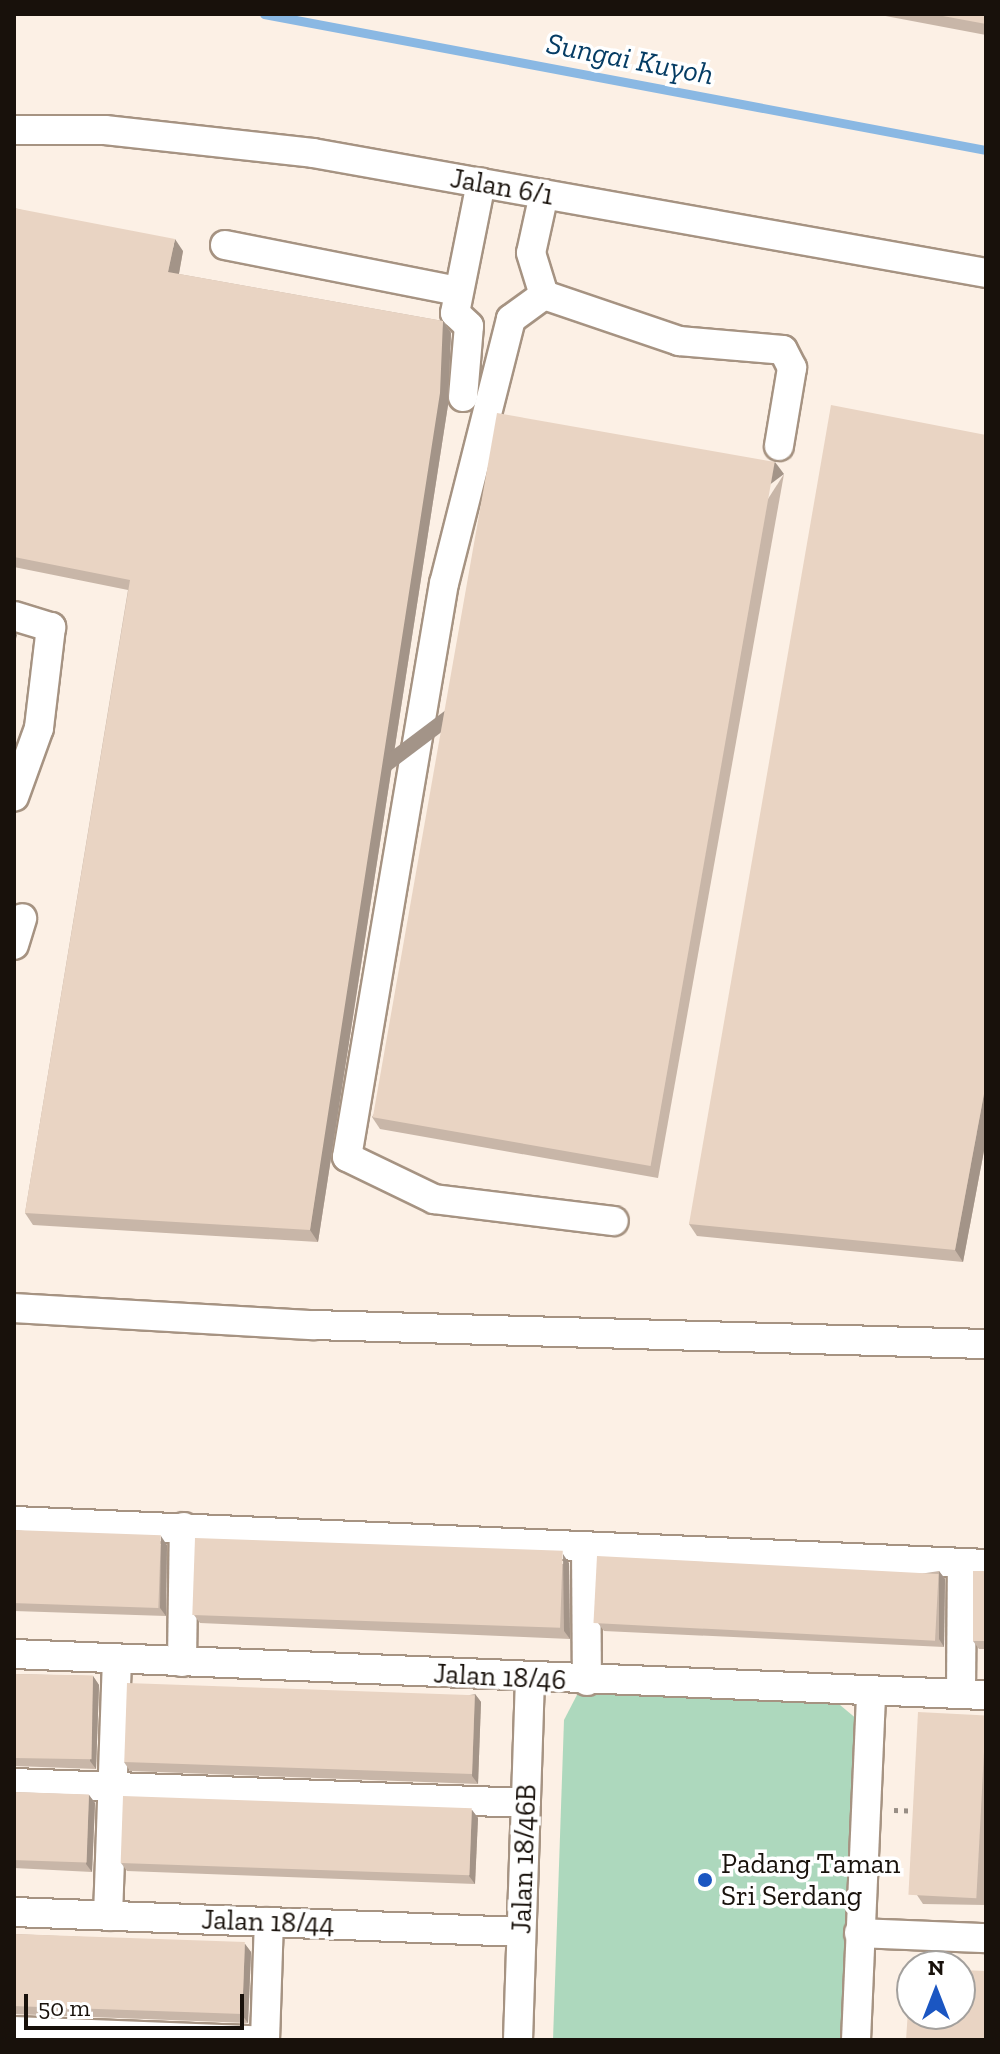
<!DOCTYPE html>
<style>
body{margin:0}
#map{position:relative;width:1000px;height:2054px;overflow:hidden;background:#fcf0e5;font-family:"Zilla Slab",serif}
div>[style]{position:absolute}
.green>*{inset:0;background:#add8bd}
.stream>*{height:9px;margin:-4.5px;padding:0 4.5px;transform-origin:4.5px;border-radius:4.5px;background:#8ab8e3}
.path>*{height:5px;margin-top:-2.5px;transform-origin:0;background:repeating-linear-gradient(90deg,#988e85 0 4px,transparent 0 10px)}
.roads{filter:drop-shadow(2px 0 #a69382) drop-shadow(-2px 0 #a69382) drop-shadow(0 2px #a69382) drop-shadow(0 -2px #a69382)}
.minor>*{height:28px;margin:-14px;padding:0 14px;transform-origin:14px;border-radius:14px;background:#fff}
.wall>*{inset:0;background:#c8b6a8}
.shaded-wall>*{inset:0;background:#a39488;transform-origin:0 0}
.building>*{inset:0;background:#e9d4c3;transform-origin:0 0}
.dots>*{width:22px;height:22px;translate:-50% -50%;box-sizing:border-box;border:4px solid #fff;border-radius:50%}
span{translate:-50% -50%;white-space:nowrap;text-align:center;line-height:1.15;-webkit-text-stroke:7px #fff;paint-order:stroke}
.street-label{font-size:28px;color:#18110b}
.poi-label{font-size:28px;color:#18110b}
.left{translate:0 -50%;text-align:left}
.water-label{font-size:30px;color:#053c64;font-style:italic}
.frame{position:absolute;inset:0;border:16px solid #18110b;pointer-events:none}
.north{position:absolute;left:896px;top:1950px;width:80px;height:80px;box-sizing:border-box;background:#fff;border:2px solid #a3a09d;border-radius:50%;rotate:0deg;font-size:22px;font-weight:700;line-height:32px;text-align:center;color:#18110b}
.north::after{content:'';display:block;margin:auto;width:28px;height:36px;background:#1b56c2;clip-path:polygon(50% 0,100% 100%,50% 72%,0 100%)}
.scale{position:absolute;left:24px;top:1994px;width:220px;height:36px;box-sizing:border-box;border:4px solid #18110b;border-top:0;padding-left:10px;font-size:24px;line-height:28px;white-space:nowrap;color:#18110b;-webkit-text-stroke:6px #fff;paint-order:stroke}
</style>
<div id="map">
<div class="green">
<i style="clip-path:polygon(579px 1691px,834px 1700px,858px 1720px,845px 2040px,553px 2040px,564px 1720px)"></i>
</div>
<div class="stream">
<i style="left:264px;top:14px;width:735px;rotate:10.67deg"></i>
</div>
<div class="path">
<i style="left:894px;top:1810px;width:30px;rotate:2deg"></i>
</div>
<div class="roads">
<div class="minor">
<i style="left:14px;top:130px;width:91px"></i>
<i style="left:105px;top:130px;width:209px;rotate:6.3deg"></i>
<i style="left:313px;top:153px;width:684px;rotate:10.11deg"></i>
<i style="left:544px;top:194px;width:60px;rotate:102.4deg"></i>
<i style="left:531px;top:253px;width:44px;rotate:72.8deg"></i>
<i style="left:544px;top:295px;width:143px;rotate:18.8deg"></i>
<i style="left:679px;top:341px;width:104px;rotate:4.9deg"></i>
<i style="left:783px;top:350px;width:20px;rotate:63deg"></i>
<i style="left:792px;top:368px;width:79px;rotate:99.5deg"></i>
<i style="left:225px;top:245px;width:237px;rotate:11.2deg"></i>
<i style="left:544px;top:295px;width:41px;rotate:144deg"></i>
<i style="left:511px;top:319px;width:272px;rotate:104.2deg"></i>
<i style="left:444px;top:583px;width:582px;rotate:99.59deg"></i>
<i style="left:347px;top:1157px;width:97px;rotate:25.8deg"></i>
<i style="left:434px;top:1199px;width:181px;rotate:7deg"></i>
<i style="left:463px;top:397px;width:71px;rotate:-85.2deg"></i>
<i style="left:469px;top:326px;width:19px;rotate:-137deg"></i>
<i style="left:455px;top:313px;width:133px;rotate:-78.7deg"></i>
<i style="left:14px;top:616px;width:39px;rotate:17deg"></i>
<i style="left:51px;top:627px;width:102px;rotate:96.8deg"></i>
<i style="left:39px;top:728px;width:73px;rotate:109.9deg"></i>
<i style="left:14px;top:945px;width:28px;rotate:-73deg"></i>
<i style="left:14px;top:1308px;width:299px;rotate:3.3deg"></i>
<i style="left:313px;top:1325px;width:673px;rotate:1.62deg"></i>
<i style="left:14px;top:1521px;width:973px;rotate:2.53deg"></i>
<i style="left:586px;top:1547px;width:134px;rotate:89.6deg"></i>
<i style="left:14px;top:1654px;width:973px;rotate:2.42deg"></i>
<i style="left:182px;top:1662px;width:135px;rotate:-89.2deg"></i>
<i style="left:961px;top:1694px;width:131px;rotate:-89.6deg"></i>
<i style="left:14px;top:1783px;width:512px;rotate:2.24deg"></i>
<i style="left:14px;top:1912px;width:507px;rotate:2.26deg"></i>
<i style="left:108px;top:1916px;width:257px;rotate:-88deg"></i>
<i style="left:859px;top:1933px;width:127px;rotate:2.3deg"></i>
<i style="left:14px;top:2031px;width:239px;rotate:2.2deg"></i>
<i style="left:265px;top:2040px;width:118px;rotate:-88.1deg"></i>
<i style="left:518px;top:2040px;width:362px;rotate:-88.1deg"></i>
<i style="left:856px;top:2040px;width:346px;rotate:-87.5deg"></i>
</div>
</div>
<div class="wall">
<i style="clip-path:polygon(875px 14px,986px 14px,986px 35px)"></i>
<i style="clip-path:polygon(14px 208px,183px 251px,179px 274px,443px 321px,451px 333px,448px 405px,318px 1242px,33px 1225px,25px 1213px,128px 590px,14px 567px)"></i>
<i style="clip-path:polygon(986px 435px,986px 1140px,963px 1262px,697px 1236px,689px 1224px)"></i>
<i style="clip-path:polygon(784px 474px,658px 1178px,380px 1129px,372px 1117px)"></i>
<i style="clip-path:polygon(14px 1530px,167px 1545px,166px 1616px,14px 1611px)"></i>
<i style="clip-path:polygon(569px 1563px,570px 1639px,200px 1623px,194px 1615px)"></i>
<i style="clip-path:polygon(939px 1571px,945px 1579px,944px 1647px,604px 1631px,598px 1623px)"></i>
<i style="clip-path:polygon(986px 1571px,986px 1649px,979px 1649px,973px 1641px)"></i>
<i style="clip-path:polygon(14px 1674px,93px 1676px,99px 1685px,96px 1769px,14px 1766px)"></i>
<i style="clip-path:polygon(475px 1694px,481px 1702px,478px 1784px,130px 1771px,124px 1762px)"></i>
<i style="clip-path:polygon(986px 1715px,986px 1905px,923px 1904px,917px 1895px)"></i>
<i style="clip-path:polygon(14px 1792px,89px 1795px,95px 1803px,92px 1872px,14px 1868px)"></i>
<i style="clip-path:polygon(472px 1810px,478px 1818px,475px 1884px,127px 1871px,121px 1863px)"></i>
<i style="clip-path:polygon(14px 1934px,245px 1944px,251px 1952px,248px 2023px,14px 2014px)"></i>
</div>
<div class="shaded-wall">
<i style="clip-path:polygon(175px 239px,183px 251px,177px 284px,168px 272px)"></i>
<i style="clip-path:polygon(443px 321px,451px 333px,448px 405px,318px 1242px,310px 1230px)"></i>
<i style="left:775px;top:462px;width:15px;height:715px;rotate:53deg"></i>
<i style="clip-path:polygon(14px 630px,17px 635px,14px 646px)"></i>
<i style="clip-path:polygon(986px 1083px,986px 1140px,963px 1262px,955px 1250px)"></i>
<i style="clip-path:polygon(161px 1536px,167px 1545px,166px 1616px,160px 1608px)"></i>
<i style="clip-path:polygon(563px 1554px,569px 1563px,570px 1639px,564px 1631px)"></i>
<i style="clip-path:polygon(939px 1571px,945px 1579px,944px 1647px,939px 1639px)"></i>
<i style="clip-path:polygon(93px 1676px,99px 1685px,96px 1769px,90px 1761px)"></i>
<i style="clip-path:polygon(475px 1694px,481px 1702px,478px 1784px,472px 1776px)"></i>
<i style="clip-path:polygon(89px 1795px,95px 1803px,92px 1872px,86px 1864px)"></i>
<i style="clip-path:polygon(472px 1810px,478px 1818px,475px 1884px,469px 1876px)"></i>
<i style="clip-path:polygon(245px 1944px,251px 1952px,248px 2023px,242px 2015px)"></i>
</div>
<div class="building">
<i style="clip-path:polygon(932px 14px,986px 14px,986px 24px)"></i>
<i style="clip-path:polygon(14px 208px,175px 239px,168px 272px,443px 321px,440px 393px,310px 1230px,25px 1213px,130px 580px,14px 557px)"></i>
<i style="clip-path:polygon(831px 405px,986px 435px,986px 1083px,955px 1250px,689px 1224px)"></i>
<i style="left:497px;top:413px;width:282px;height:715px;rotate:10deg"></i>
<i style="left:14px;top:1530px;width:147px;height:73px;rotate:2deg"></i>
<i style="left:195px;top:1538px;width:368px;height:77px;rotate:2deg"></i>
<i style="left:597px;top:1556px;width:342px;height:67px;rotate:3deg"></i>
<i style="left:986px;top:1571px;width:70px;height:13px;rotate:90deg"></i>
<i style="left:14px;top:1674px;width:79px;height:84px;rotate:1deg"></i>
<i style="left:127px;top:1683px;width:348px;height:79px;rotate:2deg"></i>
<i style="left:918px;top:1712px;width:68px;height:183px;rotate:3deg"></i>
<i style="left:14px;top:1792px;width:75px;height:68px;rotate:2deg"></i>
<i style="left:123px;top:1796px;width:349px;height:67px;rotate:2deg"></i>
<i style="left:14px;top:1934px;width:231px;height:72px;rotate:2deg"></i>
<i style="clip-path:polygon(911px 1967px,912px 2014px,960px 2014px,960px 1970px,986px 1971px,986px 2040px,906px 2040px)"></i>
</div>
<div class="dots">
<i style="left:705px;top:1880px;background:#1b56c2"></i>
</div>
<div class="street-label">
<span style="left:502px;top:187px;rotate:10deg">Jalan 6/1</span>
<span style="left:500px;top:1677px;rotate:3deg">Jalan 18/46</span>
<span style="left:524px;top:1859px;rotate:-88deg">Jalan 18/46B</span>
<span style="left:268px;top:1922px;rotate:2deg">Jalan 18/44</span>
</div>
<div class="poi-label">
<span class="left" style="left:721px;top:1880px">Padang Taman<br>Sri Serdang</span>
</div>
<div class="water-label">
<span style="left:630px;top:59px;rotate:11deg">Sungai Kuyoh</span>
</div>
<div class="frame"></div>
<div class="north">N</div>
<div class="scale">50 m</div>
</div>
